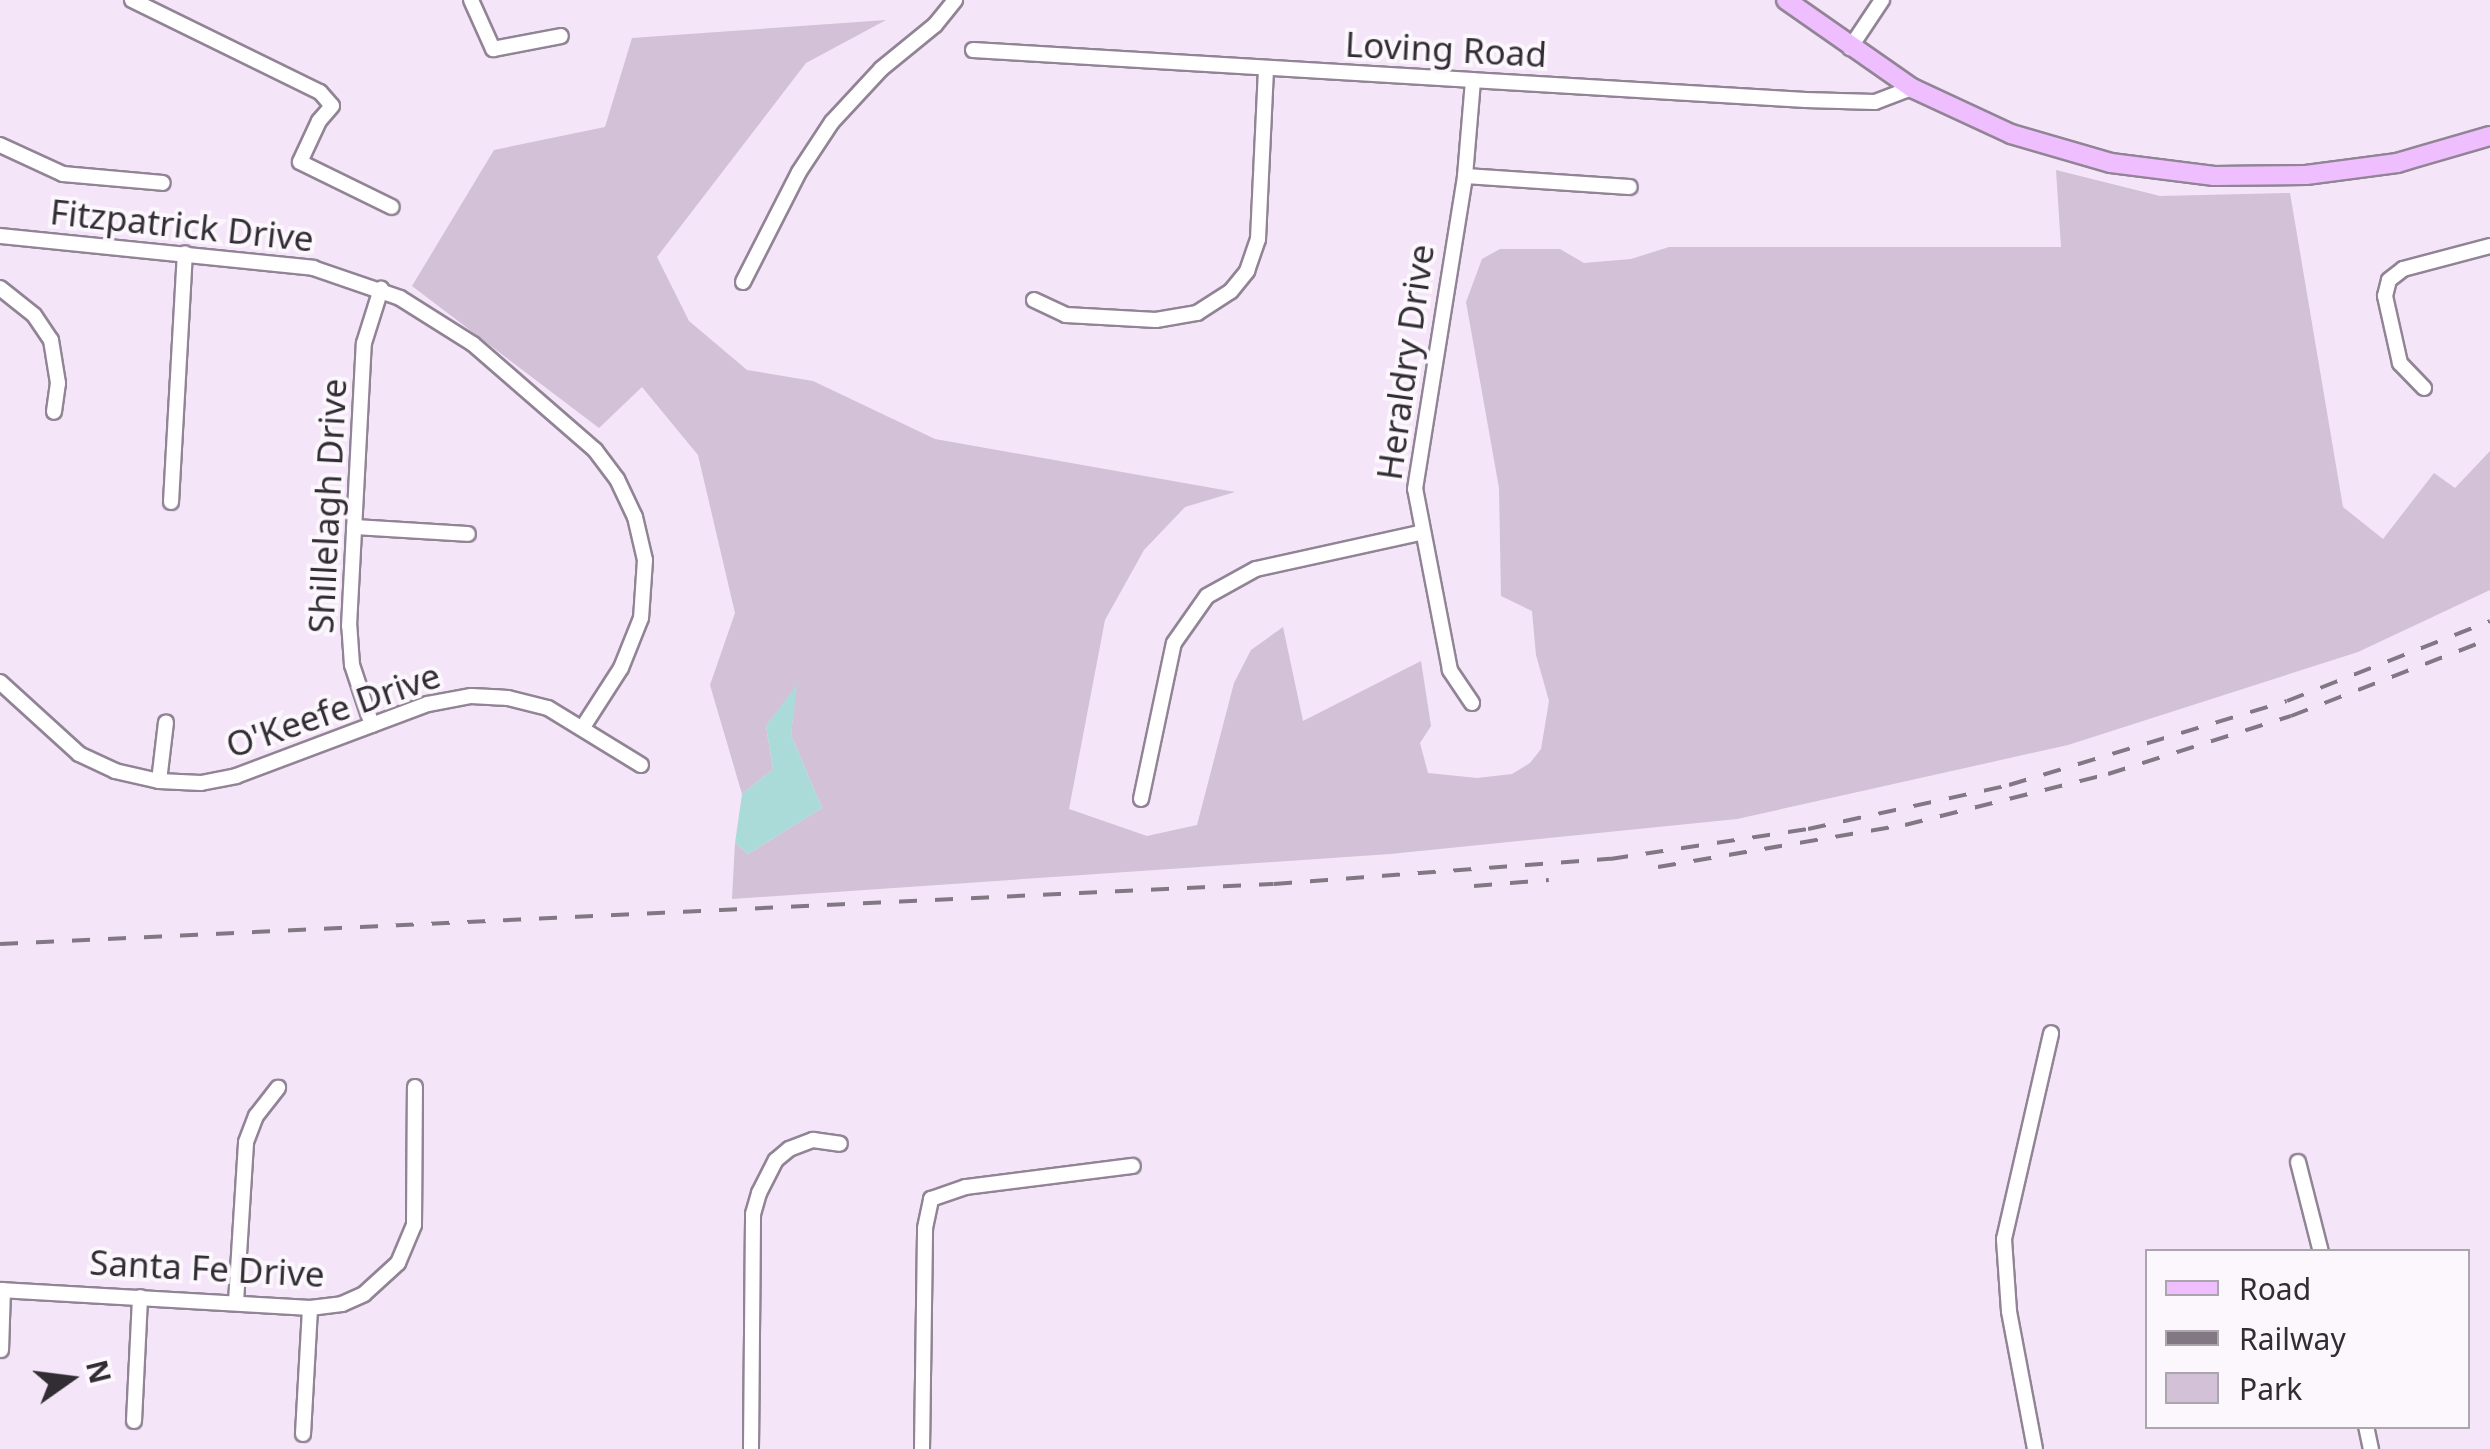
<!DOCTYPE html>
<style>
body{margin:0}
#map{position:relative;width:2490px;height:1449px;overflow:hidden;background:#f4e5f8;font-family:"Noto Sans",sans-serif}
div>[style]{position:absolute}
.green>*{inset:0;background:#d2c1d7}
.water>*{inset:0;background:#abdbd9}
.roads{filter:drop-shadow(2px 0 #918495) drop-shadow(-2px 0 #918495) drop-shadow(0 2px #918495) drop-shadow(0 -2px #918495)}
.minor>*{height:14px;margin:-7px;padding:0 7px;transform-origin:7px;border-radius:7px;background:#fff}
.major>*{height:18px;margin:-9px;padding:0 9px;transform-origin:9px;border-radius:9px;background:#efbefe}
.rail>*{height:4px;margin-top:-2px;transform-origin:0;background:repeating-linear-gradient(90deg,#817884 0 18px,transparent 0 36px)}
span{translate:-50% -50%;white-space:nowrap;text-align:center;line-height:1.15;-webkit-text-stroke:8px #fcf6fd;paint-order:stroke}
.street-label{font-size:35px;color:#322d34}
.legend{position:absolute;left:2145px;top:1249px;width:325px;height:180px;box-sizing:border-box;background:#fcf6fd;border:2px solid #aba6ad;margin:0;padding:12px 18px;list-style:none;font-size:30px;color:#322d34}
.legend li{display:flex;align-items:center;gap:20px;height:50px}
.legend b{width:50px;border:2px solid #aba6ad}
.north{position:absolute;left:20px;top:1329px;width:100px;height:100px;-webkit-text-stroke:8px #fcf6fd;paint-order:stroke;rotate:76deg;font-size:28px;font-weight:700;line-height:40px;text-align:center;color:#322d34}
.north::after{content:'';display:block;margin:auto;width:35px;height:45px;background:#322d34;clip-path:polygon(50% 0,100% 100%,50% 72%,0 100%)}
</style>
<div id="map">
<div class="green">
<i style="clip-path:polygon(886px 20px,806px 63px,657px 257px,689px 321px,747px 370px,813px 381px,935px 439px,1235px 492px,1185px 507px,1144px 550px,1105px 620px,1069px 809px,1147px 836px,1197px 825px,1234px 683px,1251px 650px,1283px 627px,1303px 721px,1421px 661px,1431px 726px,1420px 743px,1428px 773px,1477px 778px,1512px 774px,1530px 763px,1541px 749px,1549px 701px,1536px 655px,1532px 611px,1501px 596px,1499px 488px,1466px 302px,1482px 259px,1500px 249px,1560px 249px,1584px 263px,1631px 259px,1669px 247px,2061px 247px,2056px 170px,2160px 196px,2290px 193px,2343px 507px,2383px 539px,2434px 473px,2455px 488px,2490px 451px,2490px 590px,2358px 652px,2068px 745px,1737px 819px,1390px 854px,732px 899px,735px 843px,748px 854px,822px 808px,791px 735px,796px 687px,766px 726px,773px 769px,742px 794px,710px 685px,735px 613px,698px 455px,642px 387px,599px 428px,412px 286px,494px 150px,605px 127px,632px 38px)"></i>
</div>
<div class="water">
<i style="clip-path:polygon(797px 685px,791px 735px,822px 808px,748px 854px,735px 843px,742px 794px,773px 769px,766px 726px)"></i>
</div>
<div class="roads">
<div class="minor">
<i style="left:132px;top:0;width:209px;rotate:26.1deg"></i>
<i style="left:320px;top:92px;width:18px;rotate:49deg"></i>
<i style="left:332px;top:106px;width:20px;rotate:131deg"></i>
<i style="left:319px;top:121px;width:45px;rotate:114.9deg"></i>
<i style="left:300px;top:162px;width:102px;rotate:26.1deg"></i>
<i style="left:471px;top:0;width:54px;rotate:65.8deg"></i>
<i style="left:493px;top:49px;width:69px;rotate:-10.8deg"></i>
<i style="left:1850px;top:48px;width:58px;rotate:-56.3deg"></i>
<i style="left:973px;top:50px;width:834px;rotate:3.44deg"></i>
<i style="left:1805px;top:100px;width:70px;rotate:1.6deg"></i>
<i style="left:1875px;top:102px;width:40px;rotate:-21deg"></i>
<i style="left:0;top:145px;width:69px;rotate:24.7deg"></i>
<i style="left:63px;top:174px;width:100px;rotate:5.1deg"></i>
<i style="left:1465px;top:176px;width:165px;rotate:3.8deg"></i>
<i style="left:0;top:236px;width:315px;rotate:5.8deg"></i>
<i style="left:313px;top:268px;width:92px;rotate:19deg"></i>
<i style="left:400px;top:298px;width:86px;rotate:32.2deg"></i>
<i style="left:473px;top:344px;width:162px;rotate:41deg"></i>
<i style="left:595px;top:450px;width:36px;rotate:53deg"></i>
<i style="left:617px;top:479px;width:42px;rotate:64.7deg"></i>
<i style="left:635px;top:517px;width:44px;rotate:76.9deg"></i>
<i style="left:645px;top:560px;width:58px;rotate:93.9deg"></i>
<i style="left:641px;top:618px;width:54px;rotate:111.8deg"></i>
<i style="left:621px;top:668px;width:70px;rotate:122.8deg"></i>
<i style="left:743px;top:282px;width:123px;rotate:-63deg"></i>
<i style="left:799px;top:172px;width:60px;rotate:-56.6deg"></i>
<i style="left:832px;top:122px;width:72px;rotate:-47.2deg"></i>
<i style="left:881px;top:69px;width:70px;rotate:-39.2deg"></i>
<i style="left:935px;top:25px;width:32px;rotate:-51deg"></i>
<i style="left:0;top:288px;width:43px;rotate:38.5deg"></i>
<i style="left:34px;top:315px;width:30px;rotate:56deg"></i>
<i style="left:51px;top:340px;width:44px;rotate:80.8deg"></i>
<i style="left:58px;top:383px;width:29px;rotate:98deg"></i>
<i style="left:1034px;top:300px;width:35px;rotate:25deg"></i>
<i style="left:1066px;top:315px;width:90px;rotate:3.2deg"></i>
<i style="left:1156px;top:320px;width:42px;rotate:-9.7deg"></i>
<i style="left:1197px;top:313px;width:40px;rotate:-32.9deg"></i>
<i style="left:1231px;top:291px;width:26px;rotate:-51deg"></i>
<i style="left:1247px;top:271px;width:34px;rotate:-71deg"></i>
<i style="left:1258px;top:239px;width:171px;rotate:-87.3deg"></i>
<i style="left:2424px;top:388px;width:35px;rotate:-134deg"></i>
<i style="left:2400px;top:363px;width:69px;rotate:-102.6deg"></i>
<i style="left:2385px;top:296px;width:16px;rotate:-76deg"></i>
<i style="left:2389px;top:280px;width:18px;rotate:-38deg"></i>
<i style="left:2403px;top:269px;width:90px;rotate:-14.8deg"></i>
<i style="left:171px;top:502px;width:249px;rotate:-86.8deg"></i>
<i style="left:354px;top:527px;width:114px;rotate:3.5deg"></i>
<i style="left:0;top:682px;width:107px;rotate:42.3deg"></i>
<i style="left:79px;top:754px;width:40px;rotate:25deg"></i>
<i style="left:115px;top:771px;width:45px;rotate:12.8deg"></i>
<i style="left:159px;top:781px;width:42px;rotate:2.7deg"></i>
<i style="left:201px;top:783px;width:36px;rotate:-11deg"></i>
<i style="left:236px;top:776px;width:205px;rotate:-20.6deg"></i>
<i style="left:428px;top:704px;width:44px;rotate:-10.5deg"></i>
<i style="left:471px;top:696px;width:37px;rotate:3deg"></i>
<i style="left:508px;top:698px;width:41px;rotate:14deg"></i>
<i style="left:548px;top:708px;width:109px;rotate:31.5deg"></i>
<i style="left:1472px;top:703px;width:40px;rotate:-124deg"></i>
<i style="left:1450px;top:670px;width:184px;rotate:-100.9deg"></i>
<i style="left:1415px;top:489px;width:317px;rotate:-80.9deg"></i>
<i style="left:1465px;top:176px;width:96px;rotate:-85.2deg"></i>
<i style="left:372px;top:725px;width:63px;rotate:-108.4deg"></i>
<i style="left:352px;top:665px;width:39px;rotate:-94deg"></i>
<i style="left:349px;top:626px;width:283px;rotate:-87deg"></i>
<i style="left:364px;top:343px;width:57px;rotate:-72.5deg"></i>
<i style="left:159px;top:781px;width:59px;rotate:-83.2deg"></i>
<i style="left:1141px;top:799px;width:159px;rotate:-78.1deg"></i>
<i style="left:1174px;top:643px;width:57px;rotate:-54.9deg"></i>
<i style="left:1207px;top:596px;width:56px;rotate:-28.9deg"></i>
<i style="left:1256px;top:569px;width:168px;rotate:-12.4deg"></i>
<i style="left:2298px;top:1162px;width:93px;rotate:75.7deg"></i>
<i style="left:0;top:1290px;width:311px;rotate:3.3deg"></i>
<i style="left:310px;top:1308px;width:32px;rotate:-7deg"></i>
<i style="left:342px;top:1304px;width:24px;rotate:-24deg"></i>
<i style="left:364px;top:1294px;width:46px;rotate:-42.4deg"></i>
<i style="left:398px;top:1263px;width:41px;rotate:-67.2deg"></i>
<i style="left:414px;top:1225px;width:138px;rotate:-89.6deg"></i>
<i style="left:236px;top:1302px;width:160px;rotate:-86.4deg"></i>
<i style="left:246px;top:1142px;width:28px;rotate:-69deg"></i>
<i style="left:256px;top:1116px;width:36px;rotate:-52deg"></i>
<i style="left:1px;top:1350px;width:60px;rotate:-88.1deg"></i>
<i style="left:134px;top:1421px;width:124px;rotate:-87.2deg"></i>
<i style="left:2366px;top:1426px;width:24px;rotate:78deg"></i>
<i style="left:303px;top:1434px;width:126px;rotate:-86.8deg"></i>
<i style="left:751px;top:1449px;width:235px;rotate:-89.5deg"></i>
<i style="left:753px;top:1214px;width:22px;rotate:-74deg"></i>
<i style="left:759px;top:1193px;width:37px;rotate:-63deg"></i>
<i style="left:776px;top:1160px;width:17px;rotate:-40deg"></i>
<i style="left:789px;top:1149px;width:26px;rotate:-21deg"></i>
<i style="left:813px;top:1140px;width:27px;rotate:8deg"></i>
<i style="left:922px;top:1449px;width:221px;rotate:-89.2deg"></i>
<i style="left:925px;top:1228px;width:30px;rotate:-78deg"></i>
<i style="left:931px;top:1199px;width:37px;rotate:-19deg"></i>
<i style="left:966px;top:1187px;width:168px;rotate:-7.2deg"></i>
<i style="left:2035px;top:1449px;width:140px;rotate:-100.7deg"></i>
<i style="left:2009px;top:1311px;width:72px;rotate:-94deg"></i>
<i style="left:2004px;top:1239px;width:211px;rotate:-77.1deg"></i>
</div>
<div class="major">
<i style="left:1786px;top:0;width:154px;rotate:34.9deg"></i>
<i style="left:1912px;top:88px;width:109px;rotate:24.9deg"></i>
<i style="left:2011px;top:134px;width:104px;rotate:16.2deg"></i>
<i style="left:2111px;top:163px;width:104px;rotate:7.2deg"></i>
<i style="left:2214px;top:176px;width:92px;rotate:-0.6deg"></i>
<i style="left:2306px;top:175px;width:92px;rotate:-7.5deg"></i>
<i style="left:2397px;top:163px;width:97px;rotate:-16.2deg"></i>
</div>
</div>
<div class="rail">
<i style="left:1658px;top:867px;width:251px;rotate:-9.7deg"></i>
<i style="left:1905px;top:825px;width:209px;rotate:-14.1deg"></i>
<i style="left:2108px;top:774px;width:192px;rotate:-17.6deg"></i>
<i style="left:2291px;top:716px;width:213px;rotate:-21.2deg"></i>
<i style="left:1474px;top:886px;width:75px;rotate:-4.6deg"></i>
<i style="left:0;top:944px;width:1275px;rotate:-2.7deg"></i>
<i style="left:1274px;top:884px;width:337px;rotate:-4.3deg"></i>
<i style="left:1610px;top:859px;width:200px;rotate:-8.6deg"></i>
<i style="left:1808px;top:829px;width:206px;rotate:-12.3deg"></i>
<i style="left:2009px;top:785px;width:290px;rotate:-16.8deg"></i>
<i style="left:2287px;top:701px;width:218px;rotate:-21.5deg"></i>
</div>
<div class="street-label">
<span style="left:1446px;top:49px;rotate:3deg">Loving Road</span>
<span style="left:182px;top:225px;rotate:6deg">Fitzpatrick Drive</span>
<span style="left:1405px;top:362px;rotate:-82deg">Heraldry Drive</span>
<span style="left:327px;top:506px;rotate:-87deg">Shillelagh Drive</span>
<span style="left:333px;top:710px;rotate:-19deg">O'Keefe Drive</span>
<span style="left:207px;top:1268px;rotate:3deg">Santa Fe Drive</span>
</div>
<ul class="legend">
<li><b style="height:12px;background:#efbefe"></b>Road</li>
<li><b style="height:12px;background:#817884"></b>Railway</li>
<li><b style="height:28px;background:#d2c1d7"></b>Park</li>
</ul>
<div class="north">N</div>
</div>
